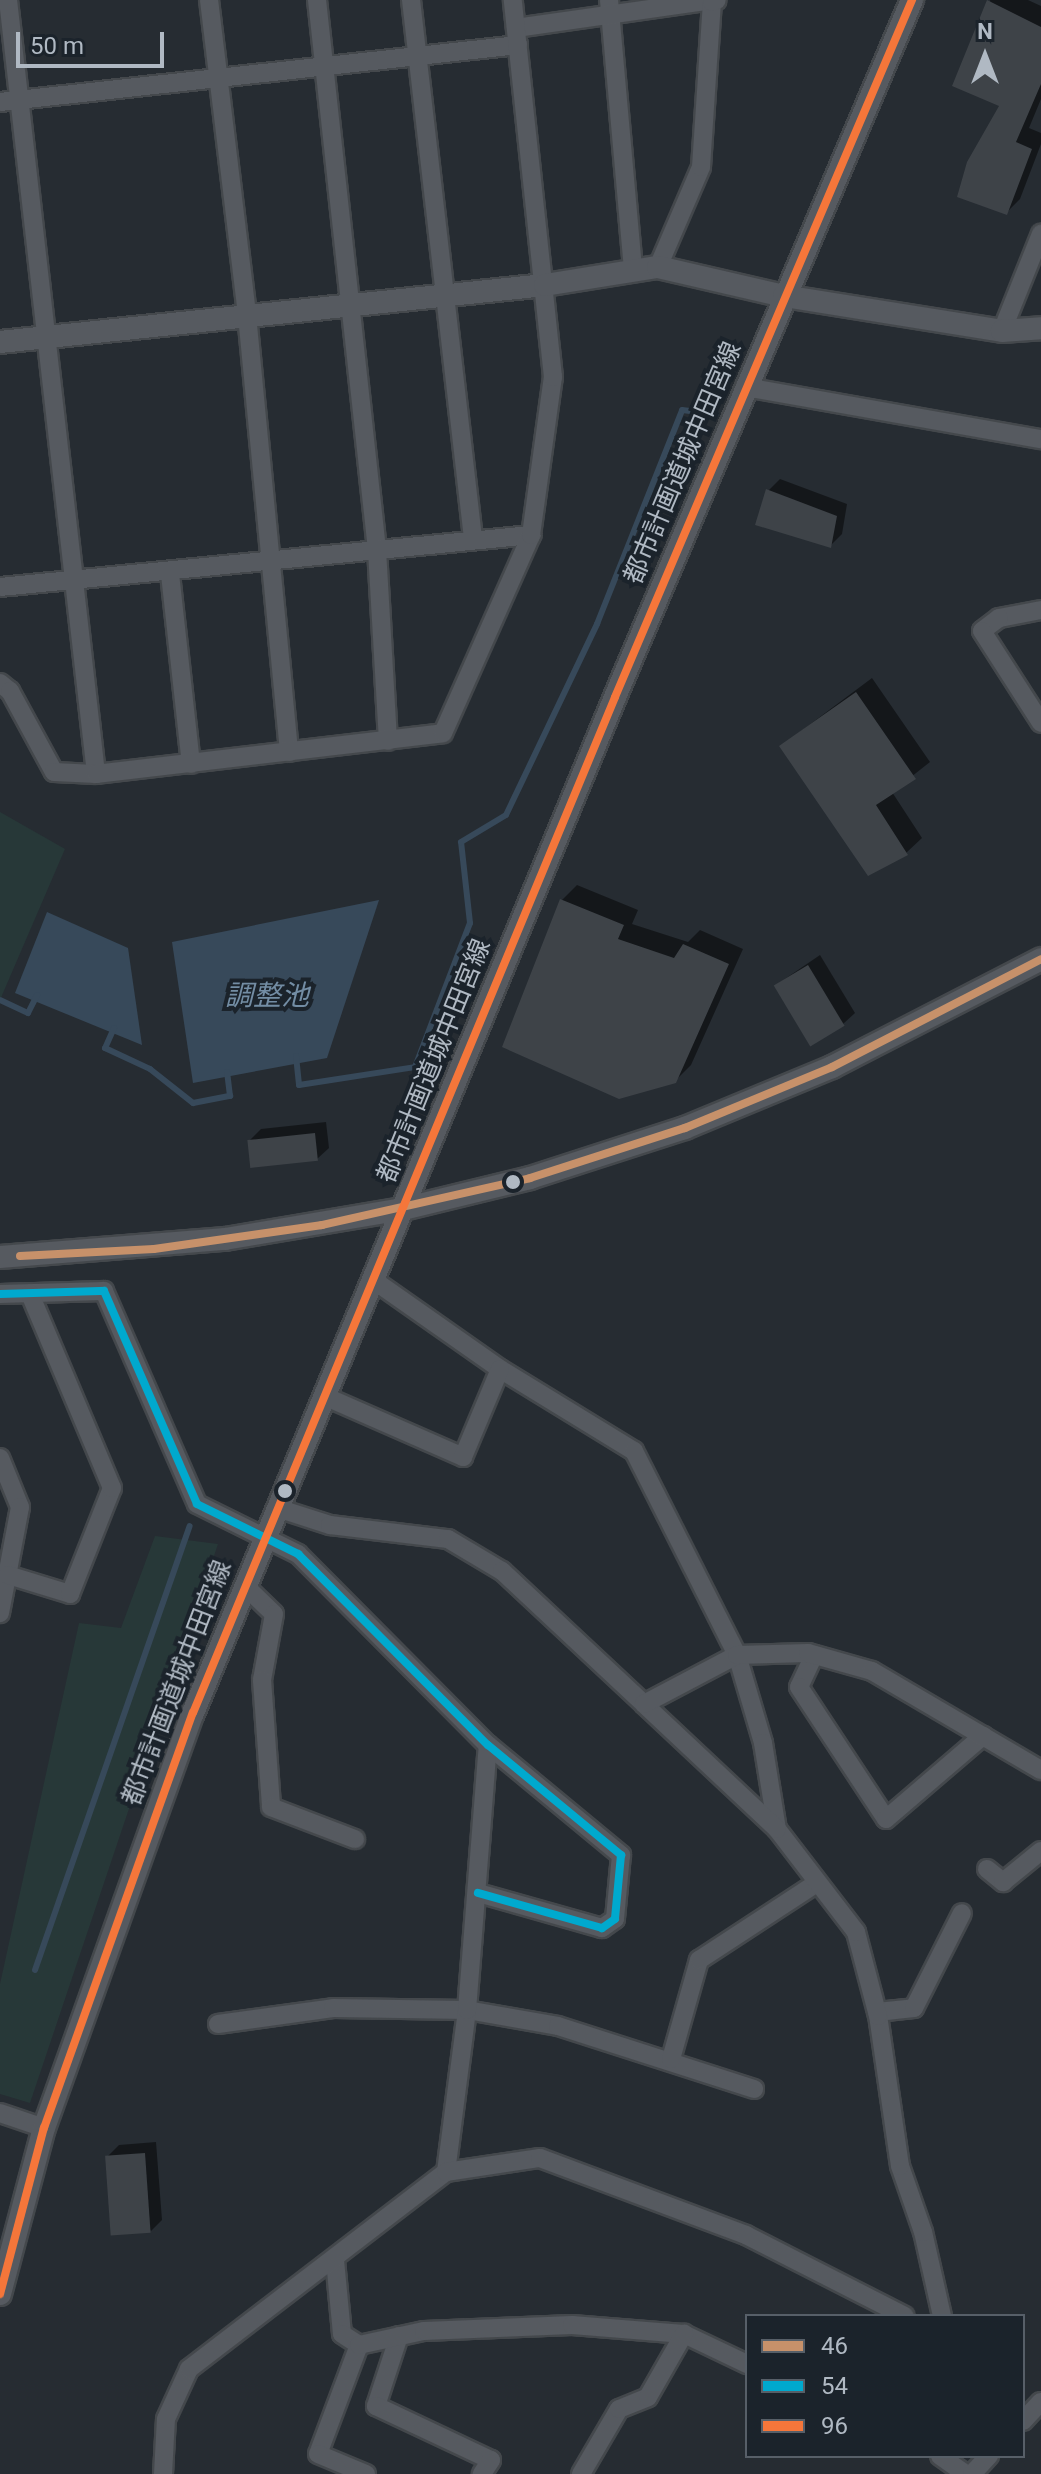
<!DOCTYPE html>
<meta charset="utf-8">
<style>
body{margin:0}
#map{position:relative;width:1041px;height:2474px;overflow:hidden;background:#262c32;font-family:Roboto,"Noto Sans JP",sans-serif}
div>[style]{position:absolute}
.green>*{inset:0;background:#273838}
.water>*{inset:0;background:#37495a}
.shadow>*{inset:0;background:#0007}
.stream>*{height:6px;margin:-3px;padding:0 3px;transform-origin:3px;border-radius:3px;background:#37495a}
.building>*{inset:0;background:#3e4348;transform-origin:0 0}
.roads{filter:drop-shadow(2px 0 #44484c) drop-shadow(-2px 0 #44484c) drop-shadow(0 2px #44484c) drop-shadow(0 -2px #44484c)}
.minor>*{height:18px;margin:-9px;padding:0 9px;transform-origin:9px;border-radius:9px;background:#565a60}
.tertiary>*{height:22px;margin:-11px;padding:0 11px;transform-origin:11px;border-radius:11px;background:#565a60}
.bus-1>*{height:8px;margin:-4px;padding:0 4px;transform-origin:4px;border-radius:4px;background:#c7916a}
.bus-2>*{height:8px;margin:-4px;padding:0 4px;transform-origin:4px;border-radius:4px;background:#00a9ce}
.bus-3>*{height:8px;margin:-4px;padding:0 4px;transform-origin:4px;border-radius:4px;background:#f5763a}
.dots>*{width:22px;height:22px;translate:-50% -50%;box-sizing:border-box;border:4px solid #1b232b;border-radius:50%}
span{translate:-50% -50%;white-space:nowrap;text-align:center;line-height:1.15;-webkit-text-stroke:8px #1b232b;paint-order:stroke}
.street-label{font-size:26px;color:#b0b9c3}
.water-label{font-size:28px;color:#738da4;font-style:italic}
.legend{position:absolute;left:745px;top:2314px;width:280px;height:144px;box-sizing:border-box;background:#1b232b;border:2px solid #575f68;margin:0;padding:10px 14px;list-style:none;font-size:24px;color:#b0b9c3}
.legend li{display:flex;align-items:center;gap:16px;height:40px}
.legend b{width:40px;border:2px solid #575f68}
.north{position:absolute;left:945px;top:16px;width:80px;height:80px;-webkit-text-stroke:6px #1b232b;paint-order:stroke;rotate:0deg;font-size:22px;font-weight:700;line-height:32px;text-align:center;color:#b0b9c3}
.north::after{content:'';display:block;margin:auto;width:28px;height:36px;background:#b0b9c3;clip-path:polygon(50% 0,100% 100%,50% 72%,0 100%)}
.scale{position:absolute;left:16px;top:32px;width:148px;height:36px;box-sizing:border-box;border:4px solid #b0b9c3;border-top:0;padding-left:10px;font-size:24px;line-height:28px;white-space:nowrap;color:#b0b9c3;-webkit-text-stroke:6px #1b232b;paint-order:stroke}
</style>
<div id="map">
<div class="green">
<i style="clip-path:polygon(0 812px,65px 849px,0 1000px)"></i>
<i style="clip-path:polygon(155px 1536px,218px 1544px,30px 2103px,0 2094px,0 1984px,79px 1623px,121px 1628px)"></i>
</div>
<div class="water">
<i style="clip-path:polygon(379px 900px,327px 1058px,193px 1083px,172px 942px)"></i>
<i style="clip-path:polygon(47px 912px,128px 948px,142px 1045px,15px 993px)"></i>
</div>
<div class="shadow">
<i style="clip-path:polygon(990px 0,1028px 0,1041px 6px,1041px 99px,1029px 128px,1041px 133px,1041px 144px,1020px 199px,1006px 213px,1002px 105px)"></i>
<i style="clip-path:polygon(780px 479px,847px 504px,842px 534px,830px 546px,768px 491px)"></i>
<i style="clip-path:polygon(872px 678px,930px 762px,892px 792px,922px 838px,906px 853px,781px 746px)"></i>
<i style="clip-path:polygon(577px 885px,638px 910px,632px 924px,688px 942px,700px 930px,743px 949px,691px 1065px,675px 1081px,562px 900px)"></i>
<i style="clip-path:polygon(820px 955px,855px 1013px,843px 1024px,776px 985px)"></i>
<i style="clip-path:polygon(326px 1122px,329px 1148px,317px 1159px,249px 1141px,261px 1129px)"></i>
<i style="clip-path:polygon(156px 2142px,162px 2220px,151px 2231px,107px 2157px,119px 2145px)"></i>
</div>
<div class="stream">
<i style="left:0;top:1000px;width:31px;rotate:25deg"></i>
<i style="left:28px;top:1013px;width:20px;rotate:-63deg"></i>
<i style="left:114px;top:1028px;width:22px;rotate:114deg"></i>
<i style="left:105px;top:1048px;width:50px;rotate:25deg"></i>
<i style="left:150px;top:1069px;width:55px;rotate:38.3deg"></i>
<i style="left:193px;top:1103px;width:38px;rotate:-11deg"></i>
<i style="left:230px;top:1096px;width:24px;rotate:-97deg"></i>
<i style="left:296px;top:1056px;width:29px;rotate:84deg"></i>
<i style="left:299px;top:1085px;width:117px;rotate:-8.8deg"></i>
<i style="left:415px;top:1067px;width:154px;rotate:-69.1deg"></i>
<i style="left:470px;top:923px;width:81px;rotate:-96.3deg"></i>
<i style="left:461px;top:842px;width:52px;rotate:-31deg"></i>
<i style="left:506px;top:815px;width:212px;rotate:-64.5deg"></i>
<i style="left:597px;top:624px;width:230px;rotate:-68.3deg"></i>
<i style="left:682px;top:410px;width:34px;rotate:7deg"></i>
<i style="left:35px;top:1970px;width:470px;rotate:-70.8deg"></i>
</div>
<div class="building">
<i style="clip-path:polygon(987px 0,1041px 27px,1041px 84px,1016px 142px,1032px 149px,1007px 215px,957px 197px,967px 162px,999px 106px,952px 86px)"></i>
<i style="clip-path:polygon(766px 489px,837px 516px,831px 548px,755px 525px)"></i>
<i style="clip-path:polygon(856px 692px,916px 779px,876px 805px,908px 855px,868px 876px,779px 746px)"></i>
<i style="clip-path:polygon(560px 899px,624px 925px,618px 939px,674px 958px,683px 944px,729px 964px,676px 1083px,619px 1099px,502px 1047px)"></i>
<i style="left:808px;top:965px;width:71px;height:40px;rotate:59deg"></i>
<i style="left:315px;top:1133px;width:28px;height:68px;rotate:84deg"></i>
<i style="left:145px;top:2153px;width:80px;height:40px;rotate:86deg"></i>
</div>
<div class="roads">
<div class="minor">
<i style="left:8px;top:0;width:779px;rotate:83.51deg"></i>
<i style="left:209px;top:0;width:317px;rotate:83.1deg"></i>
<i style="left:247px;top:315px;width:439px;rotate:84.5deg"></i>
<i style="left:317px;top:0;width:553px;rotate:83.77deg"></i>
<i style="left:377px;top:550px;width:191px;rotate:86.7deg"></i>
<i style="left:411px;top:0;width:542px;rotate:83.43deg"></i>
<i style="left:609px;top:0;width:271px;rotate:84.9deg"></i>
<i style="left:516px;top:28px;width:198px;rotate:-8.1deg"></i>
<i style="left:0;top:102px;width:521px;rotate:-6.28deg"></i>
<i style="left:658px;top:267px;width:109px;rotate:-66.7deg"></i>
<i style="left:701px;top:167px;width:165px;rotate:-86.2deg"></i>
<i style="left:712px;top:2px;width:5px;rotate:-22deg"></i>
<i style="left:1002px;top:331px;width:105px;rotate:-68.1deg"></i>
<i style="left:745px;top:387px;width:301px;rotate:10deg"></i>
<i style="left:170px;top:574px;width:191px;rotate:83.7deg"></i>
<i style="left:0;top:587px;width:534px;rotate:-5.59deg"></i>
<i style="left:1041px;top:610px;width:43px;rotate:169.2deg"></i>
<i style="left:999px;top:618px;width:21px;rotate:143deg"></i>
<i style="left:982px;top:631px;width:109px;rotate:57.3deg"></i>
<i style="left:0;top:683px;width:13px;rotate:39deg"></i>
<i style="left:10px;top:691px;width:92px;rotate:61.5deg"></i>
<i style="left:54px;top:772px;width:42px;rotate:2.7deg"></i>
<i style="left:96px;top:774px;width:349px;rotate:-6.7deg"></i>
<i style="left:443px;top:733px;width:217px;rotate:-66deg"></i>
<i style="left:531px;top:535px;width:160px;rotate:-82.1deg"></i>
<i style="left:553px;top:377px;width:379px;rotate:-96.1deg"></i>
<i style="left:372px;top:1279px;width:156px;rotate:35.1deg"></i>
<i style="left:500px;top:1369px;width:157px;rotate:31.5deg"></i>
<i style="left:634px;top:1451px;width:229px;rotate:63.2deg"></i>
<i style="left:737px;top:1655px;width:92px;rotate:73.5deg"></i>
<i style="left:763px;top:1743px;width:87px;rotate:80.8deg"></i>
<i style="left:0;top:1294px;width:104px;rotate:-1.7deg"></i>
<i style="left:104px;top:1291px;width:232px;rotate:66.4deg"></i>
<i style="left:197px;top:1504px;width:113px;rotate:26.3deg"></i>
<i style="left:298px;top:1554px;width:269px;rotate:45.2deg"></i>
<i style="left:488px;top:1745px;width:173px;rotate:39.6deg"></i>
<i style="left:621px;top:1855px;width:64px;rotate:95.4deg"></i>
<i style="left:615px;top:1919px;width:16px;rotate:145deg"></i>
<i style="left:602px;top:1928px;width:129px;rotate:-164.2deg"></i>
<i style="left:324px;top:1396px;width:152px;rotate:23.7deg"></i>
<i style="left:463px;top:1457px;width:95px;rotate:-67.2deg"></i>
<i style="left:0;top:1458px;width:53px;rotate:67.8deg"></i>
<i style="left:20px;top:1507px;width:108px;rotate:100.7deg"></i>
<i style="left:277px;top:1508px;width:56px;rotate:17.8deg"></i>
<i style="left:330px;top:1525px;width:119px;rotate:6.8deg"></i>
<i style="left:448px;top:1539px;width:63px;rotate:30.7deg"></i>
<i style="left:502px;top:1571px;width:195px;rotate:43.1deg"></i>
<i style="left:8px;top:1575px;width:65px;rotate:17deg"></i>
<i style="left:70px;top:1594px;width:114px;rotate:-68.4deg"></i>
<i style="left:112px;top:1488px;width:211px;rotate:-112.9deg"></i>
<i style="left:245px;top:1586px;width:40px;rotate:44deg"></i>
<i style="left:274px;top:1614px;width:67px;rotate:100.3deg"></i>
<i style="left:262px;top:1680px;width:127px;rotate:85.9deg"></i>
<i style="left:271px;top:1807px;width:90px;rotate:20.9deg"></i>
<i style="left:814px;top:1655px;width:35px;rotate:115deg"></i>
<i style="left:799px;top:1687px;width:158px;rotate:56.6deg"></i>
<i style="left:886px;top:1819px;width:128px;rotate:-40.6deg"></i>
<i style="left:987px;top:1869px;width:21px;rotate:39deg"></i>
<i style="left:1003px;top:1882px;width:49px;rotate:-39.2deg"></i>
<i style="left:877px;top:2012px;width:37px;rotate:-6deg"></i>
<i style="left:914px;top:2008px;width:106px;rotate:-63.2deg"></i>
<i style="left:218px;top:2024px;width:116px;rotate:-7.9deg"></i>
<i style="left:333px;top:2008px;width:134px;rotate:0.9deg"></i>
<i style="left:467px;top:2010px;width:92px;rotate:10deg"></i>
<i style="left:558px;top:2026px;width:206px;rotate:17.8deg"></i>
<i style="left:671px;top:2059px;width:103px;rotate:-74.2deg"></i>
<i style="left:699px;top:1960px;width:139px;rotate:-33.2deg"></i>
<i style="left:0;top:2113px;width:46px;rotate:18.8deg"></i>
<i style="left:446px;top:2172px;width:163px;rotate:-82.6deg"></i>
<i style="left:467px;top:2010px;width:266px;rotate:-85.5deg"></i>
<i style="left:335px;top:2260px;width:74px;rotate:84.6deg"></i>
<i style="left:342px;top:2334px;width:20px;rotate:33deg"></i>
<i style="left:359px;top:2345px;width:116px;rotate:110.6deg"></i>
<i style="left:318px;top:2454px;width:52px;rotate:22.6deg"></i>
<i style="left:942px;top:2316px;width:86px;rotate:-102.7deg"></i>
<i style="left:923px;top:2232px;width:70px;rotate:-109.2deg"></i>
<i style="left:900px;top:2166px;width:152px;rotate:-98.3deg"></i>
<i style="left:878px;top:2016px;width:87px;rotate:-104.7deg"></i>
<i style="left:856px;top:1932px;width:130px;rotate:-127.5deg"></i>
<i style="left:777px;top:1829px;width:183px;rotate:-136.8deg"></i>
<i style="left:644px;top:1704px;width:105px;rotate:-27.8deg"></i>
<i style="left:737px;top:1655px;width:71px;rotate:-1.6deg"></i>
<i style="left:808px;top:1653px;width:66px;rotate:15.7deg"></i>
<i style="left:872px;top:1671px;width:196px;rotate:30.4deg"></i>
<i style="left:399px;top:2336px;width:74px;rotate:108.2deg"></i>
<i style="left:376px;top:2406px;width:127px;rotate:25.2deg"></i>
<i style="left:491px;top:2460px;width:17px;rotate:123deg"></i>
<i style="left:359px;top:2345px;width:66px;rotate:-12.2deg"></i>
<i style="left:424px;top:2331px;width:148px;rotate:-2.3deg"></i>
<i style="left:572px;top:2325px;width:112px;rotate:4.6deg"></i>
<i style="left:684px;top:2334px;width:70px;rotate:25.5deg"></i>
<i style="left:1023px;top:2421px;width:26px;rotate:-47deg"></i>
<i style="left:940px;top:2456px;width:32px;rotate:35deg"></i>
<i style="left:163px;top:2474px;width:55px;rotate:-86.9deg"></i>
<i style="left:166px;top:2419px;width:55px;rotate:-65.3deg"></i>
<i style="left:189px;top:2369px;width:324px;rotate:-37.5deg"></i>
<i style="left:446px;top:2172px;width:95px;rotate:-8.5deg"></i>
<i style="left:540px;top:2158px;width:220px;rotate:20.5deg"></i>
<i style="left:746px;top:2235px;width:178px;rotate:27deg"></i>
<i style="left:581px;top:2474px;width:75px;rotate:-59.7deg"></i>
<i style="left:619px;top:2409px;width:31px;rotate:-22deg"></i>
<i style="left:648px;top:2397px;width:73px;rotate:-60.3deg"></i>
<i style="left:972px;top:2474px;width:25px;rotate:-47deg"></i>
</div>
<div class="tertiary">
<i style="left:0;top:342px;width:548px;rotate:-5.97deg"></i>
<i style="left:545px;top:285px;width:114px;rotate:-9.1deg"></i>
<i style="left:658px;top:267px;width:129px;rotate:13deg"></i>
<i style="left:784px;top:296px;width:221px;rotate:9.1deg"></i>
<i style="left:1002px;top:331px;width:39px;rotate:-4deg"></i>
<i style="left:0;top:1257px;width:226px;rotate:-4.6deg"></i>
<i style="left:225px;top:1239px;width:181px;rotate:-9.6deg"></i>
<i style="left:403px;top:1209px;width:131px;rotate:-13.7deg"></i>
<i style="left:530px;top:1178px;width:163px;rotate:-17.9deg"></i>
<i style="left:685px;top:1128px;width:159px;rotate:-22.5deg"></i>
<i style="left:832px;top:1067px;width:235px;rotate:-27.3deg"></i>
<i style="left:0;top:2294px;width:172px;rotate:-75.2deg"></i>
<i style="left:44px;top:2128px;width:441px;rotate:-70.3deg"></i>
<i style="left:193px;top:1713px;width:1100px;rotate:-67.44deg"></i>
<i style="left:615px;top:697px;width:758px;rotate:-66.92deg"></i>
</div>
</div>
<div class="bus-1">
<i style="left:20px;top:1256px;width:134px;rotate:-3deg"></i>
<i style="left:154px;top:1249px;width:170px;rotate:-8.1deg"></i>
<i style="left:322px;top:1225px;width:213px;rotate:-12.7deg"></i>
<i style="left:530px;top:1178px;width:163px;rotate:-17.9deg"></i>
<i style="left:685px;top:1128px;width:159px;rotate:-22.5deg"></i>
<i style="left:832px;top:1067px;width:235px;rotate:-27.3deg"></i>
</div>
<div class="bus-2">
<i style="left:0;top:1294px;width:104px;rotate:-1.7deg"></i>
<i style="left:104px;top:1291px;width:232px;rotate:66.4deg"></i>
<i style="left:197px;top:1504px;width:113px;rotate:26.3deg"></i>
<i style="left:298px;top:1554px;width:269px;rotate:45.2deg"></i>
<i style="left:488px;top:1745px;width:173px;rotate:39.6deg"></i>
<i style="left:621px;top:1855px;width:64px;rotate:95.4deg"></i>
<i style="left:615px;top:1919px;width:16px;rotate:145deg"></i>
<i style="left:602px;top:1928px;width:129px;rotate:-164.2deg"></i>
</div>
<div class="bus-3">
<i style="left:0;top:2294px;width:172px;rotate:-75.2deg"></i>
<i style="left:44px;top:2128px;width:441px;rotate:-70.3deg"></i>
<i style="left:193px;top:1713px;width:1100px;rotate:-67.44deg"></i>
<i style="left:615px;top:697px;width:758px;rotate:-66.92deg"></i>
</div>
<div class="dots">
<i style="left:513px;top:1182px;background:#b0b9c3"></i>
<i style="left:285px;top:1491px;background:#b0b9c3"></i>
</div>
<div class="street-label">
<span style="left:683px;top:463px;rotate:-67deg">都市計画道城中田宮線</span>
<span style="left:434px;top:1061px;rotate:-68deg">都市計画道城中田宮線</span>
<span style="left:177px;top:1683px;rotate:-69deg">都市計画道城中田宮線</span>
</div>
<div class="water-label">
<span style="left:267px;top:996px">調整池</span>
</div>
<ul class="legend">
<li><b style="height:10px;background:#c7916a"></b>46</li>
<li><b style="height:10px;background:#00a9ce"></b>54</li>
<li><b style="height:10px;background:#f5763a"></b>96</li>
</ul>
<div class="north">N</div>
<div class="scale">50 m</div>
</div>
